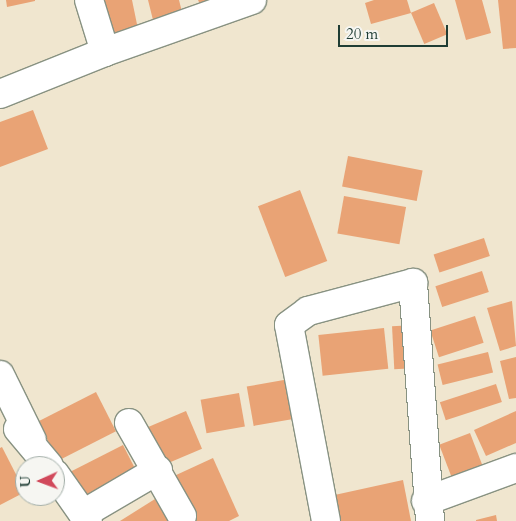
<!DOCTYPE html>
<style>
body{margin:0}
#map{position:relative;width:516px;height:521px;overflow:hidden;background:#f0e6cf;font-family:Cardo,serif}
div>[style]{position:absolute}
.building>*{inset:0;background:#e9a375;transform-origin:0 0}
.roads{filter:drop-shadow(1px 0 #889282) drop-shadow(-1px 0 #889282) drop-shadow(0 1px #889282) drop-shadow(0 -1px #889282)}
.minor>*{height:28px;margin:-14px;padding:0 14px;transform-origin:14px;border-radius:14px;background:#fff}
span{translate:-50% -50%;white-space:nowrap;text-align:center;line-height:1.15;-webkit-text-stroke:5px #f6f6f2;paint-order:stroke}
.north{position:absolute;left:15px;top:456px;width:50px;height:50px;box-sizing:border-box;background:#f6f6f2;border:1px solid #a0aca6;border-radius:50%;rotate:268deg;font-size:14px;font-weight:700;line-height:20px;text-align:center;color:#1f3d34}
.north::after{content:'';display:block;margin:auto;width:18px;height:22px;background:#d1495b;clip-path:polygon(50% 0,100% 100%,50% 72%,0 100%)}
.scale{position:absolute;left:338px;top:25px;width:110px;height:22px;box-sizing:border-box;border:2px solid #1f3d34;border-top:0;padding-left:6px;font-size:15px;line-height:18px;white-space:nowrap;color:#1f3d34;-webkit-text-stroke:4px #f6f6f2;paint-order:stroke}
</style>
<div id="map">
<div class="building">
<i style="clip-path:polygon(6px 0,35px 0,35px 1px,7px 7px)"></i>
<i style="clip-path:polygon(95px 0,132px 0,139px 34px,104px 41px)"></i>
<i style="clip-path:polygon(148px 0,179px 0,182px 12px,153px 20px)"></i>
<i style="clip-path:polygon(198px 0,216px 0,201px 6px)"></i>
<i style="clip-path:polygon(374px 0,407px 0,411px 13px,371px 24px,365px 3px)"></i>
<i style="clip-path:polygon(455px 0,482px 0,491px 33px,466px 40px)"></i>
<i style="clip-path:polygon(498px 0,516px 0,516px 48px,503px 49px)"></i>
<i style="left:434px;top:3px;width:34px;height:25px;rotate:67deg"></i>
<i style="clip-path:polygon(33px 110px,48px 149px,0 167px,0 122px)"></i>
<i style="left:348px;top:156px;width:76px;height:31px;rotate:11deg"></i>
<i style="left:300px;top:190px;width:76px;height:45px;rotate:69deg"></i>
<i style="left:344px;top:196px;width:63px;height:38px;rotate:10deg"></i>
<i style="left:484px;top:238px;width:19px;height:53px;rotate:72deg"></i>
<i style="left:482px;top:271px;width:22px;height:49px;rotate:72deg"></i>
<i style="clip-path:polygon(512px 301px,516px 346px,500px 351px,487px 308px)"></i>
<i style="left:475px;top:316px;width:28px;height:47px;rotate:72deg"></i>
<i style="left:415px;top:325px;width:43px;height:23px;rotate:87deg"></i>
<i style="left:384px;top:328px;width:41px;height:66px;rotate:84deg"></i>
<i style="left:488px;top:352px;width:21px;height:52px;rotate:76deg"></i>
<i style="clip-path:polygon(516px 357px,516px 398px,509px 399px,500px 361px)"></i>
<i style="left:295px;top:378px;width:40px;height:49px;rotate:80deg"></i>
<i style="left:496px;top:384px;width:19px;height:59px;rotate:72deg"></i>
<i style="left:96px;top:392px;width:44px;height:65px;rotate:63deg"></i>
<i style="left:239px;top:393px;width:34px;height:39px;rotate:80deg"></i>
<i style="left:186px;top:411px;width:41px;height:43px;rotate:67deg"></i>
<i style="clip-path:polygon(516px 411px,516px 443px,486px 456px,474px 430px)"></i>
<i style="left:470px;top:433px;width:42px;height:33px;rotate:69deg"></i>
<i style="left:123px;top:445px;width:30px;height:64px;rotate:63deg"></i>
<i style="clip-path:polygon(2px 447px,25px 492px,0 505px,0 448px)"></i>
<i style="clip-path:polygon(213px 458px,239px 516px,229px 521px,194px 521px,174px 476px)"></i>
<i style="clip-path:polygon(403px 480px,411px 521px,335px 521px,330px 496px)"></i>
<i style="clip-path:polygon(155px 499px,168px 521px,120px 521px)"></i>
<i style="clip-path:polygon(496px 515px,497px 521px,476px 521px,476px 520px)"></i>
</div>
<div class="roads">
<div class="minor">
<i style="left:105px;top:52px;width:156px;rotate:-19.5deg"></i>
<i style="left:0;top:94px;width:113px;rotate:-21.8deg"></i>
<i style="left:105px;top:52px;width:54px;rotate:-107.1deg"></i>
<i style="left:0;top:375px;width:72px;rotate:63.8deg"></i>
<i style="left:129px;top:423px;width:107px;rotate:60.3deg"></i>
<i style="left:18px;top:429px;width:48px;rotate:50deg"></i>
<i style="left:55px;top:474px;width:57px;rotate:54.9deg"></i>
<i style="left:426px;top:501px;width:96px;rotate:-20.1deg"></i>
<i style="left:83px;top:514px;width:87px;rotate:-30.4deg"></i>
<i style="left:326px;top:521px;width:199px;rotate:-100.7deg"></i>
<i style="left:289px;top:325px;width:24px;rotate:-36deg"></i>
<i style="left:308px;top:311px;width:109px;rotate:-14.9deg"></i>
<i style="left:413px;top:283px;width:239px;rotate:85.9deg"></i>
</div>
</div>
<div class="north">U</div>
<div class="scale">20 m</div>
</div>
